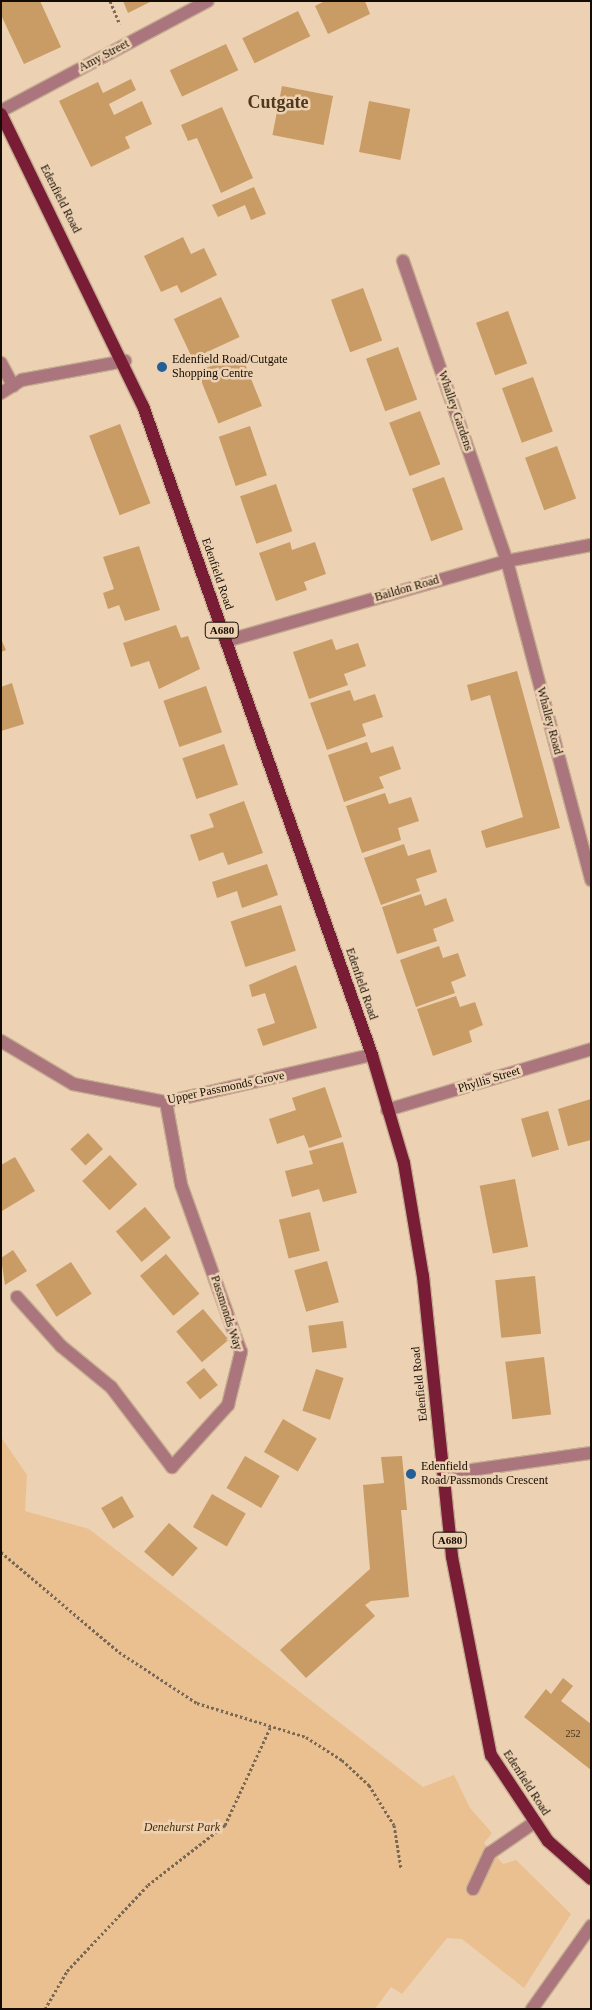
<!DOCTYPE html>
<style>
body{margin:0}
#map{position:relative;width:592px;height:2010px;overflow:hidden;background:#ecd1b2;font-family:Georgia,serif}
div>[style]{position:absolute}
.green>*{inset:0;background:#eac090}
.building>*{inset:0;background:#c99b65;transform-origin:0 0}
.path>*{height:3px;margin-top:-1.5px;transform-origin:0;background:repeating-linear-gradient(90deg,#796855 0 2.5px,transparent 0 5px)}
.roads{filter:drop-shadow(1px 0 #c5ad92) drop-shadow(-1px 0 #c5ad92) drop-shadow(0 1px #c5ad92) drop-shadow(0 -1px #c5ad92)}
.service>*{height:12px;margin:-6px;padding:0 6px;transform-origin:6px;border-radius:6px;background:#aa757c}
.minor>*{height:12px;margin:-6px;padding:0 6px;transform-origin:6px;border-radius:6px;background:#aa757c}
.primary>*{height:12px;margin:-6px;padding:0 6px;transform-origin:6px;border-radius:6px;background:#791c35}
.dots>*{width:14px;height:14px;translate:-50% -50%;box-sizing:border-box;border:2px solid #ecd1b2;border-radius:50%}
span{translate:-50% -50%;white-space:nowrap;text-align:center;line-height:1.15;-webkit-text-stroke:5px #ecd1b2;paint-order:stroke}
.number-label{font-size:10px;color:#412f1c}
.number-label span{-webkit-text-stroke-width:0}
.shield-label span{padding:1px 4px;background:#ecd1b2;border:1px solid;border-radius:4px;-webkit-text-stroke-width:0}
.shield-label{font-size:11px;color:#140b03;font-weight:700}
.street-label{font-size:12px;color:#140b03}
.poi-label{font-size:12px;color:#140b03}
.left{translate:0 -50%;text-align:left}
.park-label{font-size:12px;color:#4b2c00;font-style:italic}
.district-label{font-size:18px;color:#4f391e;font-weight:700}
.frame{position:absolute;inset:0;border:2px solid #140b03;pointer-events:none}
</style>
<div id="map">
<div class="green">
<i style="clip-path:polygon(1px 1437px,27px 1475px,25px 1511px,89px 1529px,423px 1787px,454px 1775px,470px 1808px,492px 1833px,484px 1843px,503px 1864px,516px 1860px,571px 1914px,524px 1988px,462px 1939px,447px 1938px,402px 1994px,391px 1987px,375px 2009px,1px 2009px)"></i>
</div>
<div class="building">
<i style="clip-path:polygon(1px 1px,40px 1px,61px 47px,24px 64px,1px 15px)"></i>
<i style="clip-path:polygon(123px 1px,152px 1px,128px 13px)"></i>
<i style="clip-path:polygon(325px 1px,365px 1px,370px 14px,328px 34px,315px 6px)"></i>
<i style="left:298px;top:11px;width:28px;height:62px;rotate:64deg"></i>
<i style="left:226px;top:44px;width:29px;height:62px;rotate:65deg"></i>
<i style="clip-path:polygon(131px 79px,136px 90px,109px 104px,114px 115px,142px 101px,152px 124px,125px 137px,130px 148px,91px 167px,59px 101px,98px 82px,103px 93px)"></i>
<i style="left:282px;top:86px;width:52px;height:50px;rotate:11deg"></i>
<i style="left:369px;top:101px;width:42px;height:52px;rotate:11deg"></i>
<i style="clip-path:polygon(222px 107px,253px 178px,221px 193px,197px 138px,188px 141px,181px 125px)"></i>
<i style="clip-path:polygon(254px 187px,266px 214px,251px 220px,245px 205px,218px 217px,212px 205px)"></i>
<i style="clip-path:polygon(183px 237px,191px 254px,204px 248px,217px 275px,181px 293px,177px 285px,161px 292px,144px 256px)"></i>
<i style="left:363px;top:288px;width:56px;height:34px;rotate:70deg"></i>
<i style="left:221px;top:297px;width:44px;height:52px;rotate:65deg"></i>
<i style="left:508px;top:311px;width:56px;height:34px;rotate:70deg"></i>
<i style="left:398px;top:347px;width:56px;height:34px;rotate:70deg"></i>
<i style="left:241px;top:354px;width:56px;height:47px;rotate:68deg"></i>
<i style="left:533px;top:377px;width:58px;height:33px;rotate:70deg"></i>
<i style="left:420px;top:411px;width:57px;height:33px;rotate:69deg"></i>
<i style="left:120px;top:424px;width:85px;height:33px;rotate:69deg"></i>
<i style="left:250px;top:426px;width:52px;height:33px;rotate:71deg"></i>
<i style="left:557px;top:446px;width:56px;height:34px;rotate:70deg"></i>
<i style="left:444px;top:477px;width:56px;height:34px;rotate:70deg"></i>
<i style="left:276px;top:484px;width:50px;height:38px;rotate:71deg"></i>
<i style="clip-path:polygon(290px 542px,292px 550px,315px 542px,326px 574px,304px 582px,307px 590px,276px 601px,259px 553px)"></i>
<i style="clip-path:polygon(139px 546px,160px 610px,125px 621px,119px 605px,108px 609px,103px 593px,114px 589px,103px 557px)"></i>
<i style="clip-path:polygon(176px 625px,181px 638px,188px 636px,200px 669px,159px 689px,149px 661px,131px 667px,123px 643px)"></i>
<i style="clip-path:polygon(1px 639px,6px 650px,1px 652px)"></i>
<i style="clip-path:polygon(332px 639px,336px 650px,358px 643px,366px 666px,344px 674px,348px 685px,309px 699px,293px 652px)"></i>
<i style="clip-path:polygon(517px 671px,560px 828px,486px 848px,481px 831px,523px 817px,490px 695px,471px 701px,467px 685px)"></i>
<i style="clip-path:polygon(12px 683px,24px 724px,1px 731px,1px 687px)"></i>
<i style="left:206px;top:686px;width:49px;height:45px;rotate:71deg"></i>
<i style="clip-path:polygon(350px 690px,354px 701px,375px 694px,383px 717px,362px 724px,366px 736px,327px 750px,310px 703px)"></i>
<i style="clip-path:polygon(367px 742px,371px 753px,393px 746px,401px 769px,379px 777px,384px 788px,344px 802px,328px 755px)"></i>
<i style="left:224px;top:744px;width:43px;height:44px;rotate:71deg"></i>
<i style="clip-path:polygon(385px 793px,389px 804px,411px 797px,419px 821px,398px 828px,401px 840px,362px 853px,346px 806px)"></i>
<i style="clip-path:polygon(244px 801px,263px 853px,228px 865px,223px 852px,199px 861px,190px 835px,214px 827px,209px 814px)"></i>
<i style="clip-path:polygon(404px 844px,408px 856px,430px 849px,437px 872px,416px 879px,420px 891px,381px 905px,364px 858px)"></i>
<i style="clip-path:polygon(267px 864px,278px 895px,242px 908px,237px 891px,217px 898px,212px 882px)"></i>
<i style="clip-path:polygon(421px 894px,425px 906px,446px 898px,454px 921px,433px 929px,437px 941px,397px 954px,382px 907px)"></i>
<i style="left:281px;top:905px;width:48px;height:53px;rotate:72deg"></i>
<i style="clip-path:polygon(439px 946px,443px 958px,458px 953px,466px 976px,451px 982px,455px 993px,416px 1007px,400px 960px)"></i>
<i style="clip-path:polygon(296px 965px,317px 1028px,263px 1046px,257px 1029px,275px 1023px,265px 993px,252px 997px,249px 985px)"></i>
<i style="clip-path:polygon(456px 996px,460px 1007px,475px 1002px,483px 1025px,469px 1031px,472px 1042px,433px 1056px,417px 1009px)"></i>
<i style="clip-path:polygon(325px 1087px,342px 1137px,309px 1148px,304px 1135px,277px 1144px,269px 1119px,296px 1110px,292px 1098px)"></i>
<i style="clip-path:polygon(591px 1099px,591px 1140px,568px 1146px,558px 1109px)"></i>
<i style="left:548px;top:1111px;width:40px;height:28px;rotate:74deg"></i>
<i style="left:88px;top:1133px;width:22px;height:24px;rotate:47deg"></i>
<i style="clip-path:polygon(343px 1142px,357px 1193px,323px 1202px,319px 1189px,292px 1197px,285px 1171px,313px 1164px,309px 1151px)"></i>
<i style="left:110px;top:1155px;width:40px;height:38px;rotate:47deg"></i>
<i style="clip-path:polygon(15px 1157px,35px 1191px,2px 1211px,1px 1165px)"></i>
<i style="left:515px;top:1179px;width:69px;height:36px;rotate:79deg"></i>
<i style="left:145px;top:1207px;width:40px;height:38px;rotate:50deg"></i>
<i style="left:310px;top:1212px;width:40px;height:32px;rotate:76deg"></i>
<i style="clip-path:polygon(13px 1250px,27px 1271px,5px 1285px,1px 1258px)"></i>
<i style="left:166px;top:1254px;width:52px;height:34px;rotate:50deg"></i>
<i style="left:327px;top:1261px;width:43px;height:34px;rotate:74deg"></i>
<i style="left:71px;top:1262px;width:38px;height:42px;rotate:57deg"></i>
<i style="left:535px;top:1276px;width:58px;height:40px;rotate:84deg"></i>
<i style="left:203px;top:1309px;width:40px;height:35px;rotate:50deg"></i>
<i style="left:343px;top:1321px;width:27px;height:35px;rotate:82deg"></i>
<i style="left:544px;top:1357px;width:58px;height:39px;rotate:83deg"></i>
<i style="left:204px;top:1368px;width:22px;height:23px;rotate:51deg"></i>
<i style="left:316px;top:1369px;width:29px;height:44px;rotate:18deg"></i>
<i style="left:283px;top:1419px;width:39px;height:38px;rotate:30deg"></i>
<i style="left:245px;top:1456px;width:40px;height:37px;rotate:30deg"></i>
<i style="clip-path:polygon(402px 1456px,407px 1510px,401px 1510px,409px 1597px,371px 1601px,365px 1605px,375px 1616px,306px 1678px,280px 1650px,370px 1569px,363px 1485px,384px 1483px,381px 1457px)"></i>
<i style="left:212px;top:1494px;width:39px;height:38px;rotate:30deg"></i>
<i style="left:122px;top:1496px;width:24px;height:24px;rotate:60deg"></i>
<i style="left:169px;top:1523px;width:38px;height:38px;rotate:41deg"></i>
<i style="clip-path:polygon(563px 1678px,573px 1686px,561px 1701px,591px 1724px,591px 1770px,524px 1717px,546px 1689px,551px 1694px)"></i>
</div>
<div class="path">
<i style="left:110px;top:1px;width:25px;rotate:67deg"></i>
<i style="left:1px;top:1552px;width:155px;rotate:40.3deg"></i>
<i style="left:119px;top:1652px;width:93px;rotate:33.2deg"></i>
<i style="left:197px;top:1703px;width:114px;rotate:17.3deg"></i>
<i style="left:306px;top:1737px;width:43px;rotate:32.6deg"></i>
<i style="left:342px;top:1760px;width:37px;rotate:43deg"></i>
<i style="left:369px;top:1785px;width:47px;rotate:58deg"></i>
<i style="left:394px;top:1825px;width:44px;rotate:80.8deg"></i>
<i style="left:45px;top:2009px;width:44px;rotate:-59.9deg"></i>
<i style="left:67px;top:1971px;width:118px;rotate:-46.7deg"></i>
<i style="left:148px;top:1885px;width:98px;rotate:-37.9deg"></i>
<i style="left:225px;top:1825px;width:109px;rotate:-65.1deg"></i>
</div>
<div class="roads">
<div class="service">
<i style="left:1px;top:363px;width:26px;rotate:62deg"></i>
<i style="left:1px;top:393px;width:25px;rotate:-32deg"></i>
<i style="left:22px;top:380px;width:105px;rotate:-10.5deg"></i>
<i style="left:17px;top:1297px;width:66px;rotate:48.1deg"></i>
<i style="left:61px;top:1346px;width:65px;rotate:39.4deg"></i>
<i style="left:473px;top:1889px;width:40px;rotate:-65deg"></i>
<i style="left:490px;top:1853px;width:55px;rotate:-34.6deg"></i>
</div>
<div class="minor">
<i style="left:1px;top:111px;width:234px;rotate:-28deg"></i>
<i style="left:403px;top:261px;width:318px;rotate:70.9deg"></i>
<i style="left:507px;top:561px;width:330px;rotate:75.2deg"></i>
<i style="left:226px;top:641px;width:292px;rotate:-15.9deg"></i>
<i style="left:507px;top:561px;width:86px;rotate:-10.8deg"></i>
<i style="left:1px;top:1041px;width:84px;rotate:30.8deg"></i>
<i style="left:73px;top:1084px;width:95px;rotate:11deg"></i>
<i style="left:166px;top:1102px;width:211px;rotate:-12.9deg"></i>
<i style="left:387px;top:1110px;width:213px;rotate:-16.6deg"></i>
<i style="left:111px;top:1387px;width:101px;rotate:52.7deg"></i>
<i style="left:172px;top:1467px;width:84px;rotate:-47.9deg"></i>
<i style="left:228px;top:1405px;width:55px;rotate:-76.2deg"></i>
<i style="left:241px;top:1352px;width:178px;rotate:-109.7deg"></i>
<i style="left:181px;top:1184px;width:83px;rotate:-100.4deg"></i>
<i style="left:443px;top:1474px;width:149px;rotate:-8.1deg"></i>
<i style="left:532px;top:2009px;width:102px;rotate:-54.6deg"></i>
</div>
<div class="primary">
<i style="left:1px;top:114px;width:325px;rotate:64.1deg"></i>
<i style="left:143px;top:406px;width:688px;rotate:70.56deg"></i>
<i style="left:372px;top:1055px;width:113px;rotate:73.5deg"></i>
<i style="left:404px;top:1163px;width:115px;rotate:80.5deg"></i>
<i style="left:423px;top:1276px;width:282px;rotate:84.1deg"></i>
<i style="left:452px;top:1557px;width:202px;rotate:78.9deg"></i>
<i style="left:491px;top:1755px;width:103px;rotate:56.5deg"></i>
<i style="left:548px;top:1841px;width:57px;rotate:41.5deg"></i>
</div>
</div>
<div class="dots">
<i style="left:162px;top:367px;background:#235e95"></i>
<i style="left:411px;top:1474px;background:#235e95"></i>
</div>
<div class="number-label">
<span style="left:573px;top:1734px">252</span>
</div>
<div class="shield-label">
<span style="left:222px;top:630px">A680</span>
<span style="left:450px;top:1540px">A680</span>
</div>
<div class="street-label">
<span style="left:104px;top:56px;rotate:-28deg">Amy Street</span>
<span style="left:60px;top:199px;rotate:63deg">Edenfield Road</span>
<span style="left:455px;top:411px;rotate:71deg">Whalley Gardens</span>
<span style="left:217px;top:574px;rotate:71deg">Edenfield Road</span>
<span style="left:407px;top:589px;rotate:-16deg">Baildon Road</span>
<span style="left:549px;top:721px;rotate:75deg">Whalley Road</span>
<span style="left:361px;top:984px;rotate:71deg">Edenfield Road</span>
<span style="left:489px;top:1080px;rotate:-17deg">Phyllis Street</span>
<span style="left:226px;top:1088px;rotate:-12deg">Upper Passmonds Grove</span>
<span style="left:226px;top:1313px;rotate:72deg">Passmonds Way</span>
<span style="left:420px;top:1384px;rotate:-96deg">Edenfield Road</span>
<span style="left:526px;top:1783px;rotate:57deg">Edenfield Road</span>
</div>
<div class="poi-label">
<span class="left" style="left:172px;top:367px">Edenfield Road/Cutgate<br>Shopping Centre</span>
<span class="left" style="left:421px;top:1474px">Edenfield<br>Road/Passmonds Crescent</span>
</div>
<div class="park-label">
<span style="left:182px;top:1828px">Denehurst Park</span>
</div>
<div class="district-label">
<span style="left:278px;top:102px">Cutgate</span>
</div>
<div class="frame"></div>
</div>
